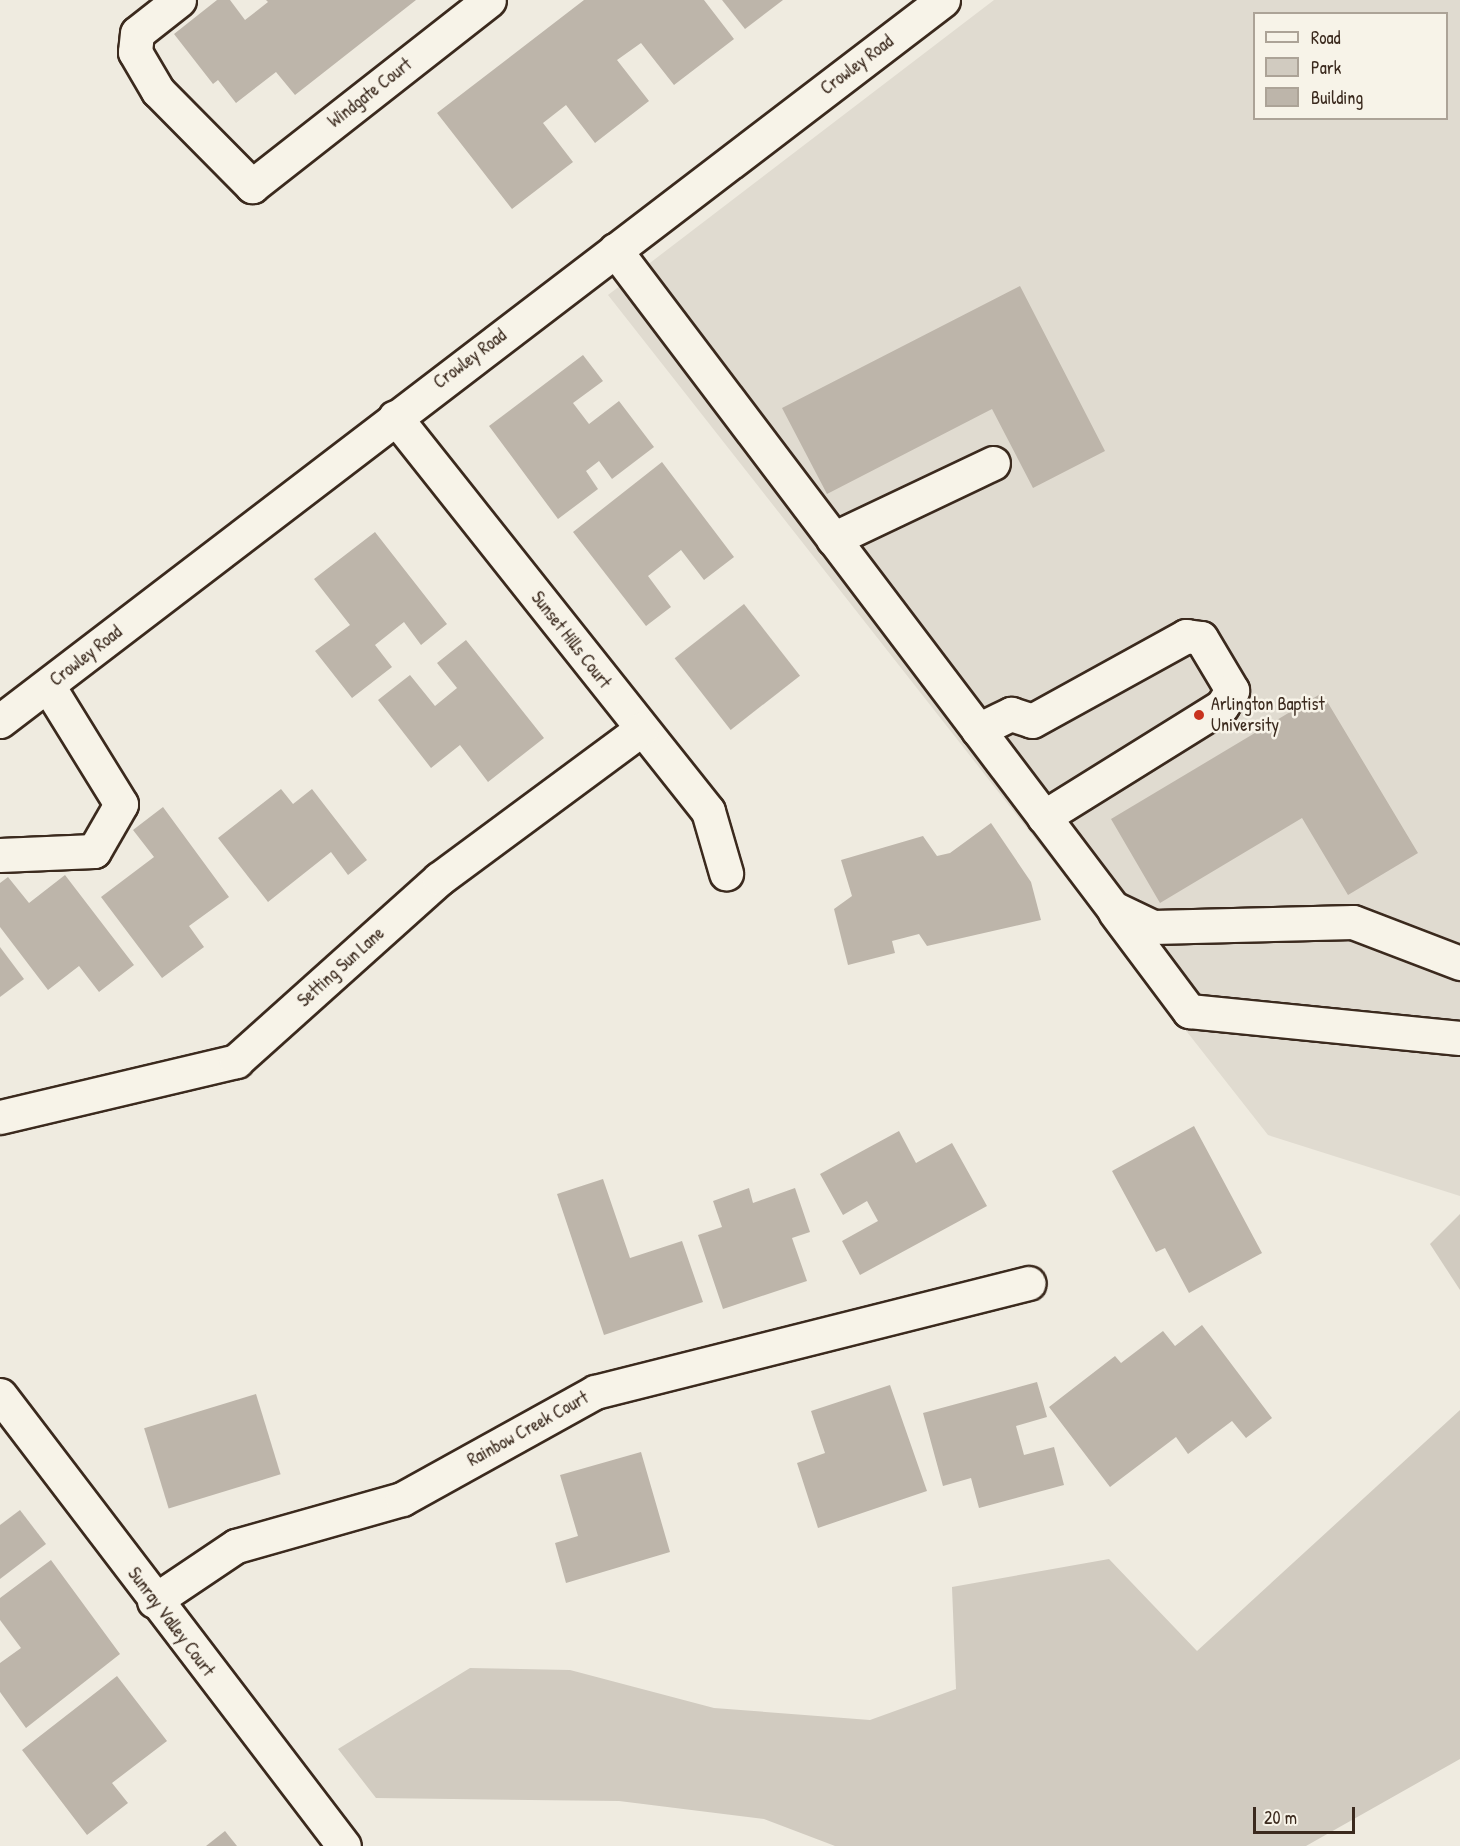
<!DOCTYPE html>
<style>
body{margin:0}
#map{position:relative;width:1460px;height:1846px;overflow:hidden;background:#efebe0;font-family:"Patrick Hand",sans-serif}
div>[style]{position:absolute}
.built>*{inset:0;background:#e0dbd0}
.green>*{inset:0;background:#d1cbc0}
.building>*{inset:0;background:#bdb5aa;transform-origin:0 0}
.roads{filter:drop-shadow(2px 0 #3b2a1e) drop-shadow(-2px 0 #3b2a1e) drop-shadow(0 2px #3b2a1e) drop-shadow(0 -2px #3b2a1e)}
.minor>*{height:33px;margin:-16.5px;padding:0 16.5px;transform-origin:16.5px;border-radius:16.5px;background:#f7f3e8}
.dots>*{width:16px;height:16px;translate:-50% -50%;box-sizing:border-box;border:3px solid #f7f3e8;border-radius:50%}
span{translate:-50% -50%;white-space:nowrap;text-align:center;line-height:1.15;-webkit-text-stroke:5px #f7f3e8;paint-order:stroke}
.street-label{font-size:18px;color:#3b2a1e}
.poi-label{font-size:18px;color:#3b2a1e}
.left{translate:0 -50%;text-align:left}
.legend{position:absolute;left:1253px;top:12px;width:195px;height:108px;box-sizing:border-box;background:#f7f3e8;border:2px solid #aca397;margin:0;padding:8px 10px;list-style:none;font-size:18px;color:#3b2a1e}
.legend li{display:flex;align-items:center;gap:12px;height:30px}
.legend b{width:30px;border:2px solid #aca397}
.scale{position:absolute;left:1253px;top:1807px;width:102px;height:27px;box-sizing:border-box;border:3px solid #3b2a1e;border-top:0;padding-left:8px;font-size:18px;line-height:21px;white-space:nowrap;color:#3b2a1e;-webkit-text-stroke:4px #f7f3e8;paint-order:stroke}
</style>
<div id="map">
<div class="built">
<i style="clip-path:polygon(evenodd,994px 0,1460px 0,1460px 1196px,1268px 1135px,608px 295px,994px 0,1254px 14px,1446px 14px,1446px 118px,1254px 118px,1254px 14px)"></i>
</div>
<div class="green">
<i style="clip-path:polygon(1460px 1214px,1460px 1290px,1430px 1244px)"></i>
<i style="clip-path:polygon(1460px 1410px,1460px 1759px,1306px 1846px,835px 1846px,764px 1819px,619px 1801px,376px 1798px,338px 1749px,470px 1668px,570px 1670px,714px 1708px,870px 1720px,956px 1689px,952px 1587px,1109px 1559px,1197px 1651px)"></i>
</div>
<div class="building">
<i style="clip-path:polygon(217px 0,230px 0,245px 20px,268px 2px,266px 0,416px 0,295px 95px,276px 72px,236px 103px,218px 80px,213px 84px,174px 34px)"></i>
<i style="clip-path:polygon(584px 0,704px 0,734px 39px,674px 85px,641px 43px,617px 60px,649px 101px,595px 143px,566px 105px,543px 123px,573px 162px,512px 209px,437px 113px)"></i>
<i style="clip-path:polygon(722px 0,783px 0,745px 29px)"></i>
<i style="clip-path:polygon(1020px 286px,1105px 451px,1033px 488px,992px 409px,827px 494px,782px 408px)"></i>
<i style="clip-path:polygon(583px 355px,603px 381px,573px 403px,589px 424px,619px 401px,654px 447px,612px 479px,599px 461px,586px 471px,598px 489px,558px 519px,489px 426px)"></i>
<i style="clip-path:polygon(662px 462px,734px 557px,704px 580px,681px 550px,648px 576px,671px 607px,646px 626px,573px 532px)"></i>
<i style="clip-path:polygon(375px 532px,447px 624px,421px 645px,404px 622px,375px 645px,392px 667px,352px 698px,315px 651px,350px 625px,314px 579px)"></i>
<i style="left:744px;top:604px;width:91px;height:88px;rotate:52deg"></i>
<i style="clip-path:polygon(466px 640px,544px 738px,488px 782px,460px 745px,431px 768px,378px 700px,410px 675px,435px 706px,457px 688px,437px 663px)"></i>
<i style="clip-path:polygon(1322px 693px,1418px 853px,1348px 895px,1302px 818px,1160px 903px,1111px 819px)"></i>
<i style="clip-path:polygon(281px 789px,293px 804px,312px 789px,367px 860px,348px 875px,331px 852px,268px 902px,218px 838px)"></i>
<i style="clip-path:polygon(163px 807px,229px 897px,189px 926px,204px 947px,162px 978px,101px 897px,154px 857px,133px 830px)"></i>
<i style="clip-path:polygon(991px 823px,1031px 882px,1041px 920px,927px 946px,919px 934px,892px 941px,895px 953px,848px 965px,834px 909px,852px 896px,841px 860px,923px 836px,937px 856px,950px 853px)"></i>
<i style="clip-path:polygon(65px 875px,134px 965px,99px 992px,79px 966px,48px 990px,0 927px,0 883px,8px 877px,29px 903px)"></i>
<i style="clip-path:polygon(0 947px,24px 979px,0 997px)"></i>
<i style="clip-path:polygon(1194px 1126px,1262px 1253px,1189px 1293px,1165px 1248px,1156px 1252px,1112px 1171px)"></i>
<i style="clip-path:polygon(899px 1131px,916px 1163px,952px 1143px,987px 1206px,860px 1275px,842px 1241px,878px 1221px,867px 1201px,843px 1215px,820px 1174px)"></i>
<i style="clip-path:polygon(603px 1179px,630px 1258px,682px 1241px,703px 1302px,604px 1335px,557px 1194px)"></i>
<i style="clip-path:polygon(749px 1188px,753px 1203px,795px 1188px,810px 1232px,792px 1238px,807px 1281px,723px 1309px,698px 1235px,722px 1227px,713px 1201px)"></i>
<i style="clip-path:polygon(1202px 1325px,1272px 1418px,1246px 1438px,1232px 1421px,1188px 1454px,1176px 1437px,1110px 1487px,1049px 1407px,1115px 1356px,1121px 1363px,1163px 1331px,1175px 1346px)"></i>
<i style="clip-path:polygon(1037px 1382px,1047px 1417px,1016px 1426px,1024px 1455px,1054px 1447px,1064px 1485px,979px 1508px,971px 1478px,943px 1486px,923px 1413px)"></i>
<i style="clip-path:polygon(890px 1385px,927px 1491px,818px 1528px,797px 1463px,825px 1453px,811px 1411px)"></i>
<i style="left:256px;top:1394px;width:84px;height:117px;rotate:73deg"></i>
<i style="clip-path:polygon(641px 1452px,670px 1552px,566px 1583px,555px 1543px,578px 1536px,560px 1475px)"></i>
<i style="clip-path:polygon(20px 1510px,46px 1544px,0 1579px,0 1525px)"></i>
<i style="clip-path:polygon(51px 1560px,120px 1654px,26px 1728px,0 1692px,0 1663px,21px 1648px,0 1620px,0 1598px)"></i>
<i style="clip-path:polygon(117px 1676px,167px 1741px,112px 1783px,128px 1803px,87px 1835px,22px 1750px)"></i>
<i style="clip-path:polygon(225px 1831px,237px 1846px,206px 1846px)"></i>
</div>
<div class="roads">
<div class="minor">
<i style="left:179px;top:0;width:53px;rotate:141.8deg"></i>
<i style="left:137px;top:33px;width:19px;rotate:96deg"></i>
<i style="left:135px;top:52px;width:45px;rotate:59.5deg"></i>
<i style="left:158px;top:91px;width:134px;rotate:45.3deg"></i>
<i style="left:252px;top:186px;width:301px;rotate:-38.1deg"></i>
<i style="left:615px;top:250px;width:825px;rotate:52.88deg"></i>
<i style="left:1113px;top:908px;width:44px;rotate:25.4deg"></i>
<i style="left:1153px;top:927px;width:200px;rotate:-1.4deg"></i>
<i style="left:1353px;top:922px;width:115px;rotate:21deg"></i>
<i style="left:395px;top:417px;width:503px;rotate:51.54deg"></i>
<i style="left:708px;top:811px;width:65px;rotate:73.8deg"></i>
<i style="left:833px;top:539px;width:177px;rotate:-25.4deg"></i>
<i style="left:0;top:721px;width:1187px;rotate:-37.4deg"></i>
<i style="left:978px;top:730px;width:37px;rotate:-26deg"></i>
<i style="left:1011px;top:714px;width:22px;rotate:18deg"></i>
<i style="left:1032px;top:721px;width:176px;rotate:-28.9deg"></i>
<i style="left:1186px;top:636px;width:15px;rotate:8deg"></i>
<i style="left:1201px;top:638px;width:61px;rotate:59.2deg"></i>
<i style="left:1232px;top:690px;width:19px;rotate:122deg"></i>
<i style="left:1222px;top:706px;width:210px;rotate:148.1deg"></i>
<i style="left:0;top:855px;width:94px;rotate:-2.4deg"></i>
<i style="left:94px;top:851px;width:54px;rotate:-60.1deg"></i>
<i style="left:121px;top:804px;width:139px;rotate:-121.7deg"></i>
<i style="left:1115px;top:912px;width:124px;rotate:53.2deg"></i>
<i style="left:1189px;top:1011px;width:272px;rotate:5.7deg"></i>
<i style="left:0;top:1117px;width:243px;rotate:-13.3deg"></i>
<i style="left:236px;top:1061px;width:273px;rotate:-41.9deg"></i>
<i style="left:439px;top:879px;width:252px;rotate:-36.5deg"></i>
<i style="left:0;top:1395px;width:567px;rotate:52.67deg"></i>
<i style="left:154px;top:1601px;width:99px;rotate:-33.9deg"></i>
<i style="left:236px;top:1546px;width:173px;rotate:-15.8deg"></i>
<i style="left:402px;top:1499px;width:221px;rotate:-29deg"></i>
<i style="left:595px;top:1392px;width:447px;rotate:-14.1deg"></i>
</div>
</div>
<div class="dots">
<i style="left:1199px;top:715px;background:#c8321e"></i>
</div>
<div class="street-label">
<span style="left:857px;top:65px;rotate:-37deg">Crowley Road</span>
<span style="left:370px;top:93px;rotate:-38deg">Windgate Court</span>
<span style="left:470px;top:359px;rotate:-37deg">Crowley Road</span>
<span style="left:571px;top:640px;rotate:52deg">Sunset Hills Court</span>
<span style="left:86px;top:656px;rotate:-38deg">Crowley Road</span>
<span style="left:341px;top:967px;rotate:-42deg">Setting Sun Lane</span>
<span style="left:528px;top:1429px;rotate:-29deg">Rainbow Creek Court</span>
<span style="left:171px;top:1622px;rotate:53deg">Sunray Valley Court</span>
</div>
<div class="poi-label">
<span class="left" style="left:1211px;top:715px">Arlington Baptist<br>University</span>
</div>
<ul class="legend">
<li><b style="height:8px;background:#f7f3e8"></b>Road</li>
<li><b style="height:16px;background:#d1cbc0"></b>Park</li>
<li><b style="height:16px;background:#bdb5aa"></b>Building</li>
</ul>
<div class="scale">20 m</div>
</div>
